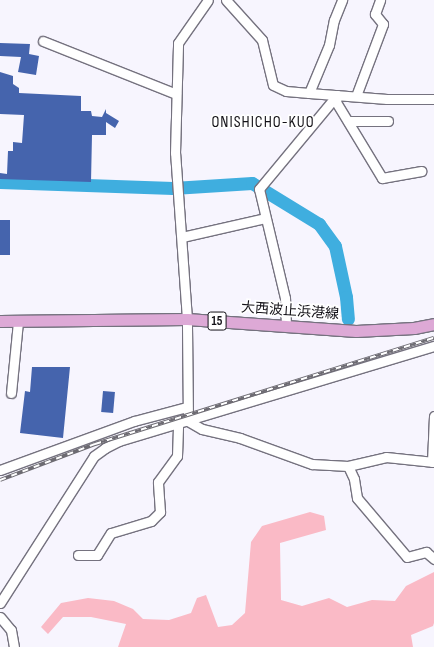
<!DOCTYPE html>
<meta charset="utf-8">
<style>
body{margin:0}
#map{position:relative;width:434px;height:647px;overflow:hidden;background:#f7f5fe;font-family:"Sofia Sans Condensed","Noto Sans JP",sans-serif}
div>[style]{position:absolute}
.green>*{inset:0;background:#fabac6}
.river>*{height:13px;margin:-6.5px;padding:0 6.5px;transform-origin:6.5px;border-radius:6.5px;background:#3faedf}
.building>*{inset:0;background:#4564ad;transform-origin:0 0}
.roads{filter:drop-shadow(1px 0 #75727f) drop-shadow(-1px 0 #75727f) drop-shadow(0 1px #75727f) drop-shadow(0 -1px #75727f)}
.minor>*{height:9px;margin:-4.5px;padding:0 4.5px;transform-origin:4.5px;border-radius:4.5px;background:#fff}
.major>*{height:11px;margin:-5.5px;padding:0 5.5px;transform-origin:5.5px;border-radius:5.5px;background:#dda9d6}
.rail>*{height:3.5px;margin-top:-1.75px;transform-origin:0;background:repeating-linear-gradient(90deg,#fff 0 6px,#6d6b72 0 12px);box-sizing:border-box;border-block:1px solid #6d6b72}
span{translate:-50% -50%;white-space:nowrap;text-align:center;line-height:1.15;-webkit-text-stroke:3.5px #fff;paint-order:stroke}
.shield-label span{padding:1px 3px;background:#fff;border:1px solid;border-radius:3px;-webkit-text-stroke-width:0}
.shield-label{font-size:13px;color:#141218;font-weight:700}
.street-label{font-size:14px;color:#141218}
.quarter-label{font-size:16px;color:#141218;letter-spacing:1px}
</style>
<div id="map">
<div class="green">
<i style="clip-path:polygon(310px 512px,324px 516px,326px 530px,280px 543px,281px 600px,302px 606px,329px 598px,347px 607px,372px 600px,395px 601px,406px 586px,434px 572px,434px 623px,433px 626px,411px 635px,413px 647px,118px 647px,126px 624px,91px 617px,63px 617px,48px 634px,41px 627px,61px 603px,88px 598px,114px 601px,133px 609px,143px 619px,169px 620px,191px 613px,197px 598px,206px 595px,218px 627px,232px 625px,245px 613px,251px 542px,262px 526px)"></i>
</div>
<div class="river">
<i style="left:0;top:182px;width:173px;rotate:2deg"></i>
<i style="left:173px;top:188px;width:79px;rotate:-3.6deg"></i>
<i style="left:252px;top:183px;width:79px;rotate:31.5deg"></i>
<i style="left:319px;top:224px;width:27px;rotate:54deg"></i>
<i style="left:335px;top:246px;width:52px;rotate:77.8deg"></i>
<i style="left:346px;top:297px;width:22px;rotate:85deg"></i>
</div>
<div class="building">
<i style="clip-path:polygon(0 43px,30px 44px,29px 54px,39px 56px,36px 75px,18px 72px,21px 57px,0 56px)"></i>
<i style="clip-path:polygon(0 72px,13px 76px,13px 84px,19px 88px,19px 93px,81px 96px,81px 111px,91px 111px,92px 116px,102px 117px,106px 109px,106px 113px,119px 121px,115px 128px,106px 122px,106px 135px,92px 135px,91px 182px,0 179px,0 173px,7px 174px,8px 151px,13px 151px,13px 142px,22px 143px,24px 115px,0 114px)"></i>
<i style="left:0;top:220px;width:10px;height:35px"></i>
<i style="clip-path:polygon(32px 367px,70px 367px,63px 438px,20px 433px,25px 391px,30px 392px)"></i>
<i style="left:103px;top:391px;width:12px;height:21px;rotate:5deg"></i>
</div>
<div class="roads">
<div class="minor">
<i style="left:226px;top:0;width:54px;rotate:48deg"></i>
<i style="left:262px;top:40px;width:46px;rotate:76.3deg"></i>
<i style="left:273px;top:85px;width:14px;rotate:25deg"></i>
<i style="left:286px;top:91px;width:23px;rotate:5deg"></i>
<i style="left:309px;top:93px;width:52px;rotate:-67.4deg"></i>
<i style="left:329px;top:45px;width:25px;rotate:-79deg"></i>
<i style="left:334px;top:20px;width:22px;rotate:-68deg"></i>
<i style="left:43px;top:41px;width:143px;rotate:21.7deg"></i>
<i style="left:309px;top:93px;width:78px;rotate:4.4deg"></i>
<i style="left:387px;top:99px;width:47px"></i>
<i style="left:337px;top:95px;width:7px;rotate:98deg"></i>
<i style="left:336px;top:102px;width:89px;rotate:58.8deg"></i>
<i style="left:382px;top:178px;width:40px;rotate:-10deg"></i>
<i style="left:356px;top:96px;width:77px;rotate:-69.4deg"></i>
<i style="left:383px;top:24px;width:13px;rotate:-129deg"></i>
<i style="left:375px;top:14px;width:15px;rotate:-70deg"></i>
<i style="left:348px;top:121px;width:40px"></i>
<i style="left:182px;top:237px;width:85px;rotate:-12.9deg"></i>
<i style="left:286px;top:326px;width:28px;rotate:-92deg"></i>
<i style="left:285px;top:298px;width:112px;rotate:-103.4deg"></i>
<i style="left:259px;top:189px;width:122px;rotate:-50.3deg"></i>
<i style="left:11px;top:393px;width:72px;rotate:-84.4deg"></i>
<i style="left:188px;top:421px;width:102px;rotate:-90.6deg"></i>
<i style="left:187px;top:319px;width:166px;rotate:-94.1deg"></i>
<i style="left:175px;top:153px;width:110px;rotate:-88.4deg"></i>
<i style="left:178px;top:43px;width:52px;rotate:-55.1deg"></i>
<i style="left:188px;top:421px;width:16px;rotate:30deg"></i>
<i style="left:202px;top:429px;width:39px;rotate:13deg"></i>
<i style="left:240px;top:438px;width:77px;rotate:19.9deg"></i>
<i style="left:312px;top:464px;width:36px;rotate:3deg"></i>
<i style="left:348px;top:466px;width:39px;rotate:-13deg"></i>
<i style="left:386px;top:457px;width:48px;rotate:5.9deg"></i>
<i style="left:432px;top:462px;width:46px;rotate:-87.5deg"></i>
<i style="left:348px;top:466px;width:14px;rotate:65deg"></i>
<i style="left:354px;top:479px;width:19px;rotate:81deg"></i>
<i style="left:357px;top:498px;width:77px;rotate:49.7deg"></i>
<i style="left:407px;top:557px;width:20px;rotate:-15deg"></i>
<i style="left:426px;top:552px;width:11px;rotate:41deg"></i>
<i style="left:0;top:470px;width:143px;rotate:-20.1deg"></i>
<i style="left:134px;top:421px;width:55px;rotate:-14.8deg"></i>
<i style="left:78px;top:555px;width:19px"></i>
<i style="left:97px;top:555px;width:26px;rotate:-58deg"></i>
<i style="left:111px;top:533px;width:42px;rotate:-16.7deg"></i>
<i style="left:151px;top:521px;width:13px;rotate:-45deg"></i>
<i style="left:160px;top:512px;width:30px;rotate:-94deg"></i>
<i style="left:158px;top:482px;width:32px;rotate:-54deg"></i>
<i style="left:177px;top:456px;width:32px;rotate:-88deg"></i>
<i style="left:0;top:603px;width:174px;rotate:-57.4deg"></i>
<i style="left:94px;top:456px;width:14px;rotate:-36deg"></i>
<i style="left:105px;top:448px;width:16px;rotate:-27deg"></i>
<i style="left:119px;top:441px;width:329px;rotate:-16.8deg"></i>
<i style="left:0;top:617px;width:17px;rotate:50deg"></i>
<i style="left:11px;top:630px;width:17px;rotate:80deg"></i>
</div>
<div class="major">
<i style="left:0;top:321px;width:187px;rotate:-0.6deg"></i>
<i style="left:187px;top:319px;width:169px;rotate:4.1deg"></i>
<i style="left:356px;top:331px;width:58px;rotate:-3deg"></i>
<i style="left:414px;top:328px;width:20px;rotate:-11deg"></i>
</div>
</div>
<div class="rail">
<i style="left:0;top:480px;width:102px;rotate:-20.8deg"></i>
<i style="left:95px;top:444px;width:355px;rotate:-17.4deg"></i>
</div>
<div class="shield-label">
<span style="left:217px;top:321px">15</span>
</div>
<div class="street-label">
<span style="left:290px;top:311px;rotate:4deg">大西波止浜港線</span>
</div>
<div class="quarter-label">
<span style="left:263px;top:123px">ONISHICHO-KUO</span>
</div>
</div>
